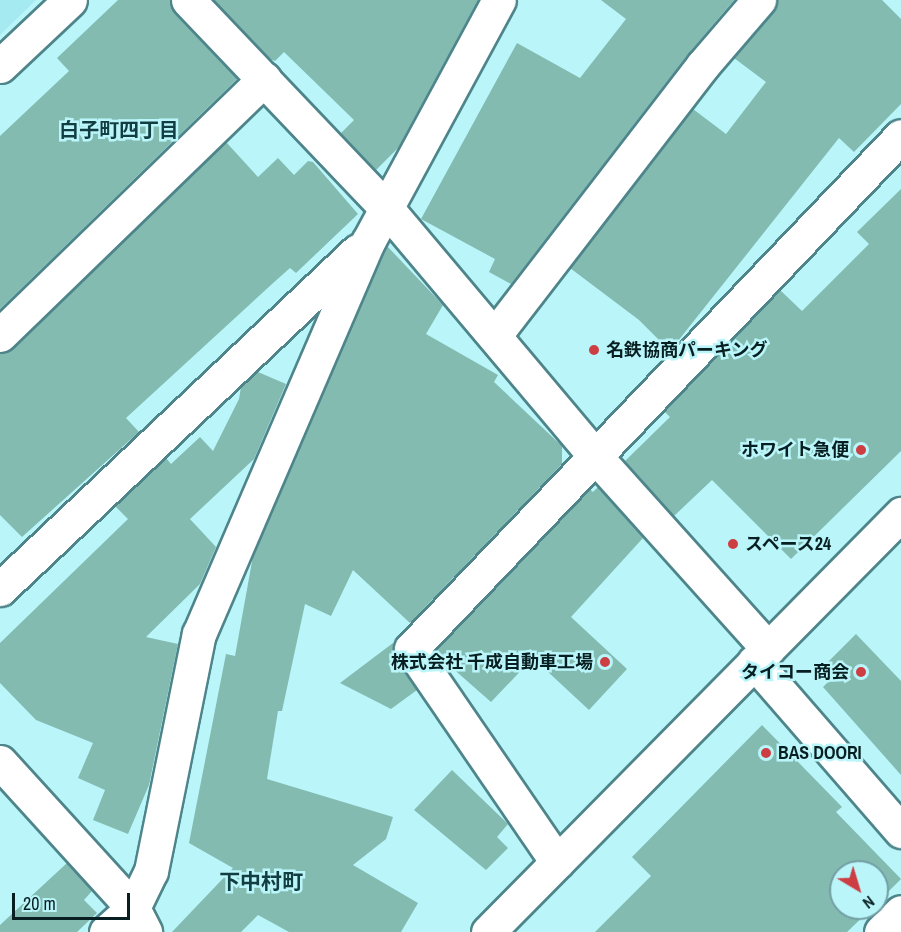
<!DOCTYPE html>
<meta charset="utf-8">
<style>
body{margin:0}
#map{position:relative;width:901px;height:932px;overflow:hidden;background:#baf5fa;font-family:"Archivo Narrow","Noto Sans JP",sans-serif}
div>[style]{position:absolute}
.built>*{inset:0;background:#a5eaf0}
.building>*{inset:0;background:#83bbb1}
.roads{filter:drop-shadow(2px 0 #4e858a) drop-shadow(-2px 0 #4e858a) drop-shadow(0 2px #4e858a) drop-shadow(0 -2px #4e858a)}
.street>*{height:33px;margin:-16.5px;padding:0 16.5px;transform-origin:16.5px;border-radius:16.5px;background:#fff}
.secondary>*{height:33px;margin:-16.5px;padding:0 16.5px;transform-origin:16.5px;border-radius:16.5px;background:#fff}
.dots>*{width:16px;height:16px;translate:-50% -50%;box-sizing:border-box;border:3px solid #baf5fa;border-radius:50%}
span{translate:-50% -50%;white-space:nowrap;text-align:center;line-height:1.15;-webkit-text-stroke:5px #baf5fa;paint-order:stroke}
.poi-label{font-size:18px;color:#081f21;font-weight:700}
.left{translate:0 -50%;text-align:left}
.right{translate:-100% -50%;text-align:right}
.neighbourhood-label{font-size:20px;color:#123e41;font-weight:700}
.quarter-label{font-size:21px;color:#123e41;font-weight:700}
.north{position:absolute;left:829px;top:860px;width:60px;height:60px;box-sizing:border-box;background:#baf5fa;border:2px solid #739fa3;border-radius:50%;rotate:142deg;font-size:16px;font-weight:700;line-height:24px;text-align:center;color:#081f21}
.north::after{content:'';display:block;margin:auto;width:21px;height:27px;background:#cd3e43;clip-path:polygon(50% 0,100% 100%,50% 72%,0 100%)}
.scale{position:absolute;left:12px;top:893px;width:118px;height:27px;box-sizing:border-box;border:3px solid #081f21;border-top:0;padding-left:8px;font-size:18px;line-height:21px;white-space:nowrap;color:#081f21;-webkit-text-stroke:4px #baf5fa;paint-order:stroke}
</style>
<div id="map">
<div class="built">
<i style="clip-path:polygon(0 0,36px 0,0 35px)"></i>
</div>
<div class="building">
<i style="clip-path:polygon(118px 0,170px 0,174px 13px,237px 79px,0 309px,0 136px,69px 71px,57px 58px)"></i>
<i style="clip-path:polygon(214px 0,478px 0,398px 148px,376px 170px,341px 133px,354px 120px,284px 52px,275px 61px,270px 59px)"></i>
<i style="clip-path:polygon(601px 0,734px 0,688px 54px,511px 284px,489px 272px,495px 259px,421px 219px,517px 43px,580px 78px,626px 19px)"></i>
<i style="clip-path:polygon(777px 0,882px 0,901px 19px,901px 104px,854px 152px,839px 138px,670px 351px,639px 320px,570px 268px,693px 109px,726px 134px,766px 82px,734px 58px,773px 12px)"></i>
<i style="clip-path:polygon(226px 142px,258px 177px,278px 158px,294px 175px,308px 161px,313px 162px,358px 214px,296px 273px,290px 268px,272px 284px,126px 418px,139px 432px,22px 537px,0 515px,0 353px,13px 348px)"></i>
<i style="clip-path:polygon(901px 189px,901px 451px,791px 559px,712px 480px,674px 516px,625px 461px,670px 417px,664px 411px,780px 290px,802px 311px,869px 244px,857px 232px)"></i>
<i style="clip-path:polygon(387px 246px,443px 305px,426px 334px,498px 375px,494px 382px,562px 446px,562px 464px,410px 623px,353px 570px,331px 616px,305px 604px,282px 711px,278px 711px,267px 779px,393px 817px,386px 839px,353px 865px,418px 903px,401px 932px,289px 932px,258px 915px,241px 932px,172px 932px,233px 868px,189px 843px,226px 654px,235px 656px,253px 556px)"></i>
<i style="clip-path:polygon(258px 372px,286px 384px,254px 459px,190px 519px,216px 547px,200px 584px,146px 637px,178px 644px,149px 785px,128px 834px,93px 820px,105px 790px,78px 778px,93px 743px,36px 720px,0 683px,0 643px,128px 519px,115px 506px,166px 458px,171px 464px,200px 437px,213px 451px,239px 399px,241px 387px)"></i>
<i style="clip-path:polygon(598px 487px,643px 538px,571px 617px,627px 669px,589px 710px,533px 658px,491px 702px,450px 666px,447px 668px,435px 651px,590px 489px,593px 492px)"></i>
<i style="clip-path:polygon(856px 634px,901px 681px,901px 775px,823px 687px,828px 682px,818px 672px)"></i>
<i style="clip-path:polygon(393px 643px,395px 659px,417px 690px,391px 709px,340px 683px)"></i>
<i style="clip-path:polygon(762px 725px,842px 807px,836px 812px,901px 879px,877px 903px,877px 872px,841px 872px,841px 908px,872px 908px,847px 932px,595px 932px,651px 876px,632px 857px)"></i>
<i style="clip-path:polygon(452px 770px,508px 824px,497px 837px,508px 848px,486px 870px,414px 810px)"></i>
<i style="clip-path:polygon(67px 863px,92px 891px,84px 900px,97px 913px,77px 932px,0 932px,0 925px)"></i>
</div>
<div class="roads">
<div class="street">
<i style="left:188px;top:0;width:289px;rotate:46.4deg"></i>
<i style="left:387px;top:209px;width:323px;rotate:49.9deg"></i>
<i style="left:595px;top:456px;width:259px;rotate:48.1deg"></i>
<i style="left:0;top:335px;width:368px;rotate:-44.1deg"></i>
<i style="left:495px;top:335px;width:341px;rotate:-52.4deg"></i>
<i style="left:703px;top:65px;width:86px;rotate:-49.3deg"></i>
<i style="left:0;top:589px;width:492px;rotate:-43.4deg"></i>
<i style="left:754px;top:662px;width:224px;rotate:49deg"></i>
<i style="left:0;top:762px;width:197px;rotate:47.7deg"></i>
<i style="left:133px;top:908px;width:27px;rotate:63deg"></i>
<i style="left:557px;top:862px;width:258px;rotate:-124.4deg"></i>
<i style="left:411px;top:649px;width:709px;rotate:-46.31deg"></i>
<i style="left:106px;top:932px;width:36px;rotate:-42deg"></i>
<i style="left:133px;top:908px;width:41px;rotate:-64.1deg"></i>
<i style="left:151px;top:871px;width:242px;rotate:-78.6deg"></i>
<i style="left:199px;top:634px;width:427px;rotate:-66.7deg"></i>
<i style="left:368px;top:242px;width:275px;rotate:-61.6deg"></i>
<i style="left:881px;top:932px;width:28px;rotate:-45deg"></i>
</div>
<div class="secondary">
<i style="left:0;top:66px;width:96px;rotate:-43.3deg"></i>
<i style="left:488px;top:932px;width:588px;rotate:-45.34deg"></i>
</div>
</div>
<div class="dots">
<i style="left:594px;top:350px;background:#cd3e43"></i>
<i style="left:861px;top:450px;background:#cd3e43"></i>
<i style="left:733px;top:544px;background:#cd3e43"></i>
<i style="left:605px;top:662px;background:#cd3e43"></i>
<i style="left:861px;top:672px;background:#cd3e43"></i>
<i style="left:766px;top:753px;background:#cd3e43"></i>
</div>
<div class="poi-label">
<span class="left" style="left:606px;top:350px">名鉄協商パーキング</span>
<span class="right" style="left:849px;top:450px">ホワイト急便</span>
<span class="left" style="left:745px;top:544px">スペース24</span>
<span class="right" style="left:593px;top:662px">株式会社 千成自動車工場</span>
<span class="right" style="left:849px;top:672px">タイコー商会</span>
<span class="left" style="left:778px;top:753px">BAS DOORI</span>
</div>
<div class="neighbourhood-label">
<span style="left:119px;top:129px">白子町四丁目</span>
</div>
<div class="quarter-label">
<span style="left:261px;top:882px">下中村町</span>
</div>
<div class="north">N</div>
<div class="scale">20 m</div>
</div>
